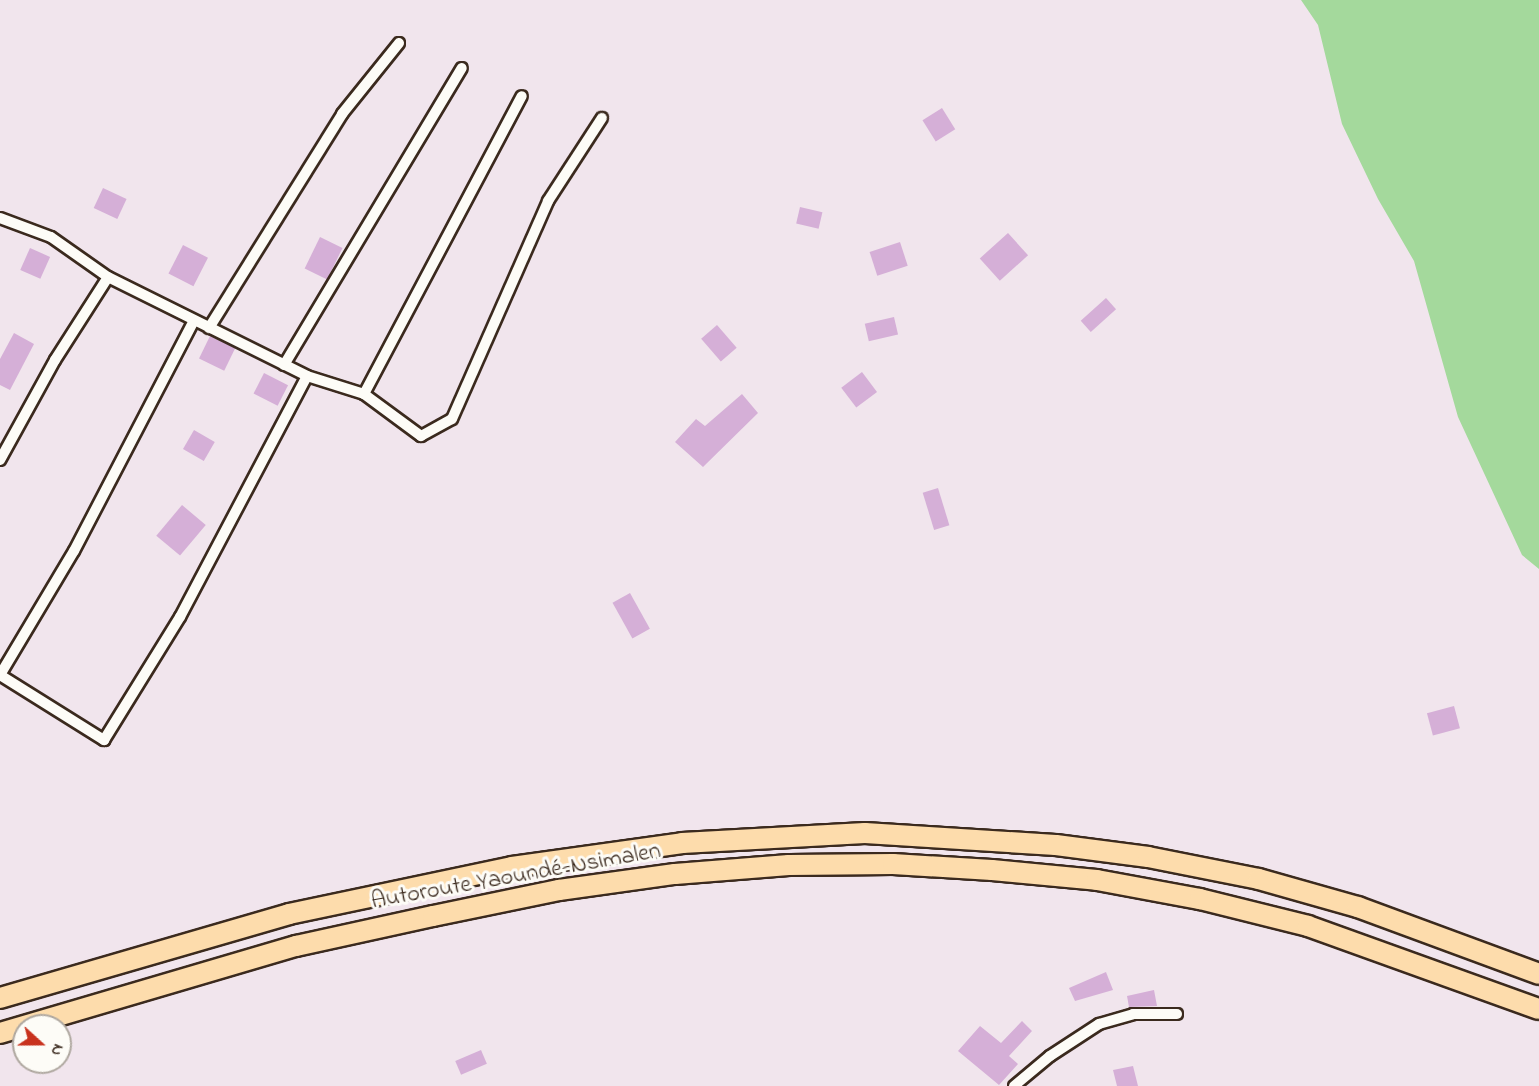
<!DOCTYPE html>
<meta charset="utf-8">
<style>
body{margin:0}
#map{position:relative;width:1539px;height:1086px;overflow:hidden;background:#f1e5ed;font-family:"Indie Flower",sans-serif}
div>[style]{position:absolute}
.green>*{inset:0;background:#a4d99c}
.building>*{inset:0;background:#d5afd7;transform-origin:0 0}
.roads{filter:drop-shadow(2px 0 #3b2a1e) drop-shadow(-2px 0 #3b2a1e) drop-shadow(0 2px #3b2a1e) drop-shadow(0 -2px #3b2a1e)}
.street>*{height:10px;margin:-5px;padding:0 5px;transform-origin:5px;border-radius:5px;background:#fdfcf7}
.highway>*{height:20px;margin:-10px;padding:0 10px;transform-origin:10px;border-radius:10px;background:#fddcac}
span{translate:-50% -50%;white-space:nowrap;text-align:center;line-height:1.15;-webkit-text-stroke:6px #fdfcf7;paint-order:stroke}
.street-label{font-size:24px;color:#3b2a1e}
.north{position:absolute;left:12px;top:1014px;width:60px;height:60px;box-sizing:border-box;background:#fdfcf7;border:2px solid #afa8a0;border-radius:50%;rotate:111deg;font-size:16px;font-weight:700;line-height:24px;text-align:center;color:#3b2a1e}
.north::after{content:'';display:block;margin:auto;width:21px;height:27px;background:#c8321e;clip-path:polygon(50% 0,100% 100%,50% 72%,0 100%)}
</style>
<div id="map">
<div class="green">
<i style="clip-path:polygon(1301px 0,1539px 0,1539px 569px,1522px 555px,1458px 417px,1414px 261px,1378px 199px,1342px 124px,1318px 25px)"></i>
</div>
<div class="building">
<i style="left:942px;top:108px;width:25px;height:23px;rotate:58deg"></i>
<i style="left:103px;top:188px;width:26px;height:22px;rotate:25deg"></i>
<i style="left:800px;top:207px;width:23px;height:17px;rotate:13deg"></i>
<i style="left:1008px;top:233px;width:30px;height:38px;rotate:48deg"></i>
<i style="left:320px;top:237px;width:25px;height:35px;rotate:26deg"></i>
<i style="left:900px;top:242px;width:25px;height:32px;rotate:72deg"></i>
<i style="left:183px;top:245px;width:28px;height:32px;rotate:27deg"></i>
<i style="left:30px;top:248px;width:22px;height:24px;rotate:24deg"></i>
<i style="left:1106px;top:298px;width:15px;height:34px;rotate:48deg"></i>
<i style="left:894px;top:317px;width:18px;height:30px;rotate:77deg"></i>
<i style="left:717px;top:325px;width:30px;height:21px;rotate:49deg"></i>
<i style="clip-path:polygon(14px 333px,34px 344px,10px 390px,0 385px,0 359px)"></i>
<i style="left:210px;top:336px;width:28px;height:25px;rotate:26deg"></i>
<i style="left:862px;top:372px;width:25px;height:26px;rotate:53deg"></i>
<i style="left:264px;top:373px;width:27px;height:23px;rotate:27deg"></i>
<i style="clip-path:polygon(742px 394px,758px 413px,703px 467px,675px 442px,696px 419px,705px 426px)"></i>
<i style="left:194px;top:430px;width:24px;height:22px;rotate:30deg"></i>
<i style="left:938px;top:488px;width:39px;height:16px;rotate:73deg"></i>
<i style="left:182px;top:505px;width:31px;height:40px;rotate:40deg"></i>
<i style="left:630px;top:593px;width:41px;height:20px;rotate:61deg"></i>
<i style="left:1454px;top:706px;width:23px;height:28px;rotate:75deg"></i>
<i style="clip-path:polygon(1106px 972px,1113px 990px,1075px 1001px,1069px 988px)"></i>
<i style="clip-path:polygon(1154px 990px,1157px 1006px,1129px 1007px,1127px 996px)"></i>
<i style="clip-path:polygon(1022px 1021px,1032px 1031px,1009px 1056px,1018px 1064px,999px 1085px,958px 1051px,980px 1026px,1001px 1043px)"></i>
<i style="left:481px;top:1050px;width:15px;height:28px;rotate:67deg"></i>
<i style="clip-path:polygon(1133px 1066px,1138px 1086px,1117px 1086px,1113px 1070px)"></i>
</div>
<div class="roads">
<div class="street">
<i style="left:0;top:218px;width:54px;rotate:20.4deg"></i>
<i style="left:51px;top:237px;width:70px;rotate:35.1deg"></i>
<i style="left:108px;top:277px;width:222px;rotate:26.4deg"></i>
<i style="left:307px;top:376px;width:60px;rotate:17.5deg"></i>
<i style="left:364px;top:394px;width:71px;rotate:36.4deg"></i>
<i style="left:421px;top:436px;width:35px;rotate:-29deg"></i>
<i style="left:452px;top:419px;width:238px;rotate:-66.2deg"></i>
<i style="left:548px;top:201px;width:99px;rotate:-57deg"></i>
<i style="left:209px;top:328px;width:252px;rotate:-58.1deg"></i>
<i style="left:342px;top:114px;width:91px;rotate:-51.2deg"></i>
<i style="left:284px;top:365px;width:346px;rotate:-59.1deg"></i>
<i style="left:364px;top:394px;width:337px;rotate:-62.1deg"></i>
<i style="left:0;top:460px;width:114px;rotate:-61.2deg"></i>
<i style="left:55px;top:360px;width:98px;rotate:-57.4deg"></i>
<i style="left:0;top:675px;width:123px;rotate:32deg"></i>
<i style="left:104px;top:740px;width:145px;rotate:-58.3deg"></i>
<i style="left:180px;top:617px;width:272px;rotate:-62.2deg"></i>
<i style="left:0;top:675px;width:144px;rotate:-59.2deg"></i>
<i style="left:74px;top:551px;width:260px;rotate:-62.5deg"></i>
<i style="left:1014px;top:1086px;width:47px;rotate:-39.8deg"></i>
<i style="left:1050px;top:1056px;width:59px;rotate:-33.1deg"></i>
<i style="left:1099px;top:1024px;width:35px;rotate:-16deg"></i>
<i style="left:1133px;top:1014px;width:44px"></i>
</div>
<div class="highway">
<i style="left:0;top:998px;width:301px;rotate:-16.2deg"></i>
<i style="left:289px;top:914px;width:228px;rotate:-11.9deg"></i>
<i style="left:512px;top:867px;width:172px;rotate:-8deg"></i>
<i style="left:682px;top:843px;width:183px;rotate:-3.1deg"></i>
<i style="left:865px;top:833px;width:191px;rotate:3.6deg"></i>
<i style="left:1056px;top:845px;width:93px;rotate:7.4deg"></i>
<i style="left:1148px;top:857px;width:113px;rotate:11.2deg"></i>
<i style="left:1259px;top:879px;width:103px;rotate:15.8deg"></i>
<i style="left:1358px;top:907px;width:193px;rotate:20.3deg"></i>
<i style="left:0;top:1033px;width:309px;rotate:-16.4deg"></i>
<i style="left:296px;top:946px;width:140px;rotate:-12.4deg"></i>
<i style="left:433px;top:916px;width:129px;rotate:-11.7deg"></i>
<i style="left:559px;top:890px;width:117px;rotate:-7.9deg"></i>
<i style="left:675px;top:874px;width:114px;rotate:-4.5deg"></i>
<i style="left:789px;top:865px;width:104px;rotate:-0.6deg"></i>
<i style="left:893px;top:864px;width:99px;rotate:3.5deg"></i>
<i style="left:992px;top:870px;width:105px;rotate:5.4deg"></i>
<i style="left:1097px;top:880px;width:105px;rotate:10.5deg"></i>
<i style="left:1200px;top:899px;width:111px;rotate:14deg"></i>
<i style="left:1308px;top:926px;width:245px;rotate:19.8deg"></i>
</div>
</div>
<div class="street-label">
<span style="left:516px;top:877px;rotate:-10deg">Autoroute Yaoundé-Nsimalen</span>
</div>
<div class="north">N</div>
</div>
